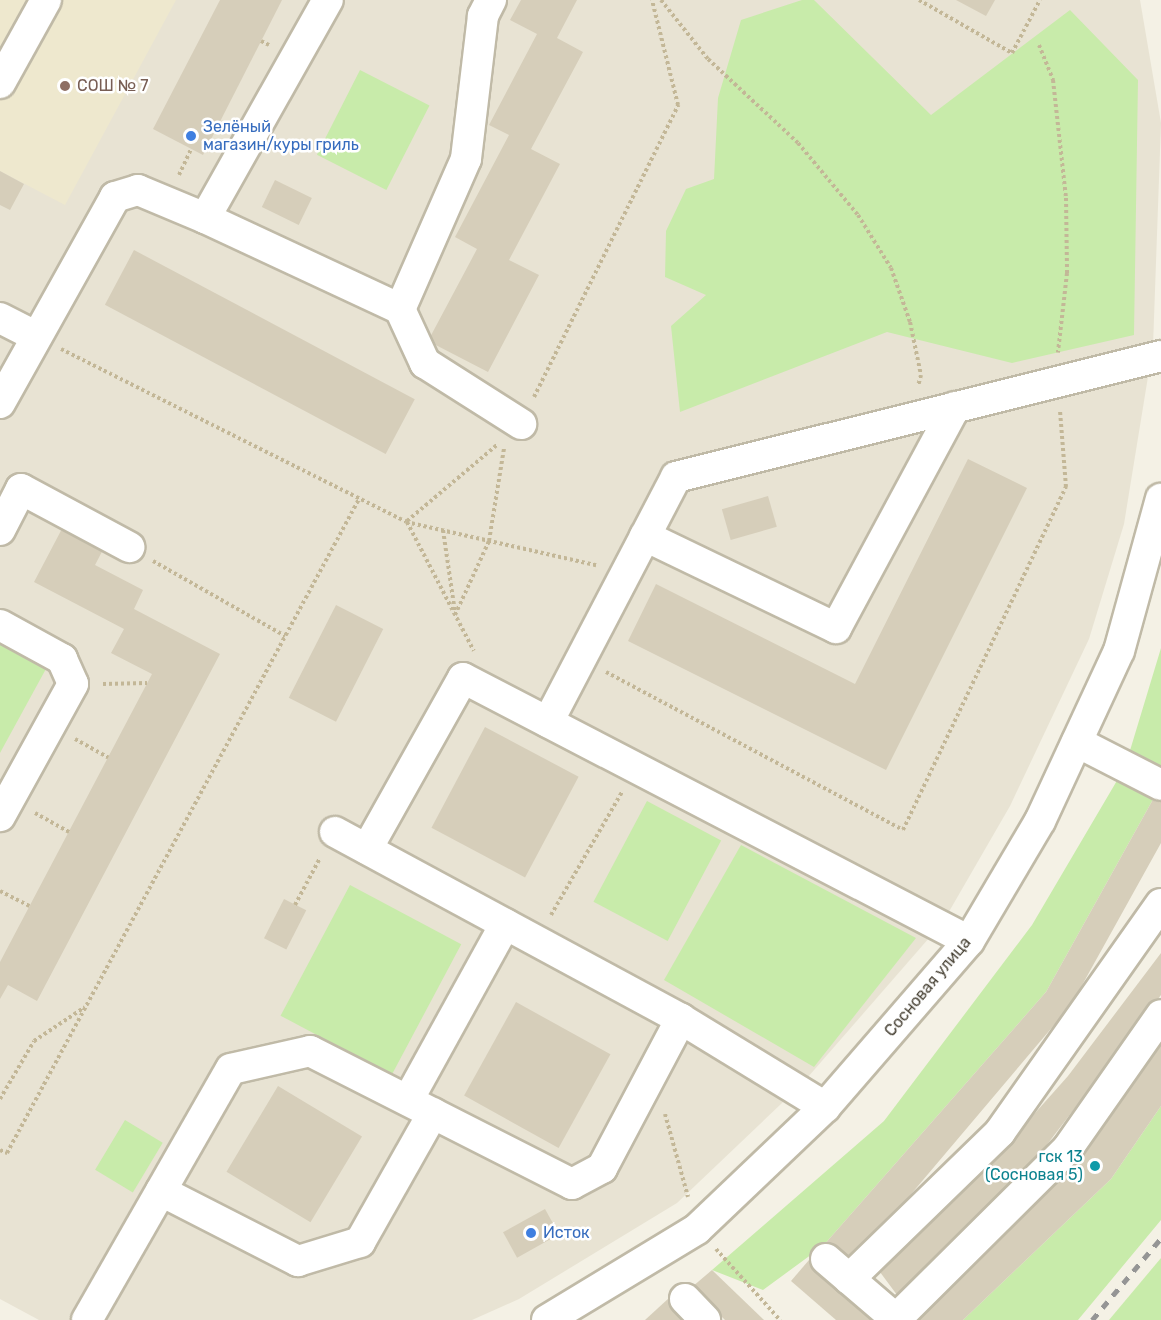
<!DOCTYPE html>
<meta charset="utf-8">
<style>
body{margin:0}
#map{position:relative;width:1161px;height:1320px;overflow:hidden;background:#f4f1e5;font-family:Rubik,sans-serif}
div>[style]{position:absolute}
.residential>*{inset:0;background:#e8e3d3}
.education>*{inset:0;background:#eee8ce}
.green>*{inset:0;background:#c8ebaa;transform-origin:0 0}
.building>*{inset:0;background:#d6ceba;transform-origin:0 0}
.path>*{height:4px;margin-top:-2px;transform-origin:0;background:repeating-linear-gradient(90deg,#c3b797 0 3px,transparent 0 6px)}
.roads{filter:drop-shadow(2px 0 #c0baa7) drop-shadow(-2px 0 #c0baa7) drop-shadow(0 2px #c0baa7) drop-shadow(0 -2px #c0baa7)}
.minor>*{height:30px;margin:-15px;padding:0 15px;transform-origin:15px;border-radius:15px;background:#fff}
.rail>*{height:4.5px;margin-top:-2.25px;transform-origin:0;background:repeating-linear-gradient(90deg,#959595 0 8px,transparent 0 16px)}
.dots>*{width:16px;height:16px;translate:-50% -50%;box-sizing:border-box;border:3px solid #fff;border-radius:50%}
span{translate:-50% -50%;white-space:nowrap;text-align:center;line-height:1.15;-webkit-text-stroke:5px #fff;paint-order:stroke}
.education-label{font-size:16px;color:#785e54}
.left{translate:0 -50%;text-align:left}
.shop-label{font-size:16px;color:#366cbe}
.street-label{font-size:16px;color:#474134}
.culture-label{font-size:16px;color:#0d838f}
.right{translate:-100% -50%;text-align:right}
</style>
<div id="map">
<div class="residential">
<i style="clip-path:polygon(0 0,1140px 0,1161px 123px,1153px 346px,1124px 524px,1089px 639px,1010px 806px,943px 922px,801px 1085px,677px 1203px,519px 1299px,472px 1320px,39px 1320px,0 1299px)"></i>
</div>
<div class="education">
<i style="clip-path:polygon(0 0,176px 0,65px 205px,0 171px)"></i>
</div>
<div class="green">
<i style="clip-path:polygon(802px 0,814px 0,931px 115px,1070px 10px,1138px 80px,1134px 335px,1012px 363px,887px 332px,680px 412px,671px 326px,706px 295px,665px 277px,666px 231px,686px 189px,714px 179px,718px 98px,741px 20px)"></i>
<i style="left:360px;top:70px;width:78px;height:95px;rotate:27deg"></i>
<i style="clip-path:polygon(0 642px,47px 667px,0 753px)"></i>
<i style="clip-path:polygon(1161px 648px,1161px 785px,1046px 992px,823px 1246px,763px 1290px,712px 1270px,884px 1121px,1032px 925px,1125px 767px)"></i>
<i style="left:647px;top:801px;width:84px;height:114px;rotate:28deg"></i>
<i style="clip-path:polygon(741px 845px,916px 938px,814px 1067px,664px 980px)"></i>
<i style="left:350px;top:885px;width:126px;height:148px;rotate:28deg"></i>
<i style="clip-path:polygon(1161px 1106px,1161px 1220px,1078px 1320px,963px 1320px,1111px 1179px)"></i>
<i style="left:125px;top:1120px;width:44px;height:58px;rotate:31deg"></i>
<i style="clip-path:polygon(1161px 1258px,1161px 1320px,1109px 1320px)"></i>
</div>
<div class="building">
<i style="clip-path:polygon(220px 0,282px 0,203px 155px,153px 129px)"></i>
<i style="clip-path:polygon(521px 0,577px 0,557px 38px,583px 52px,531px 149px,560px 164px,509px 260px,539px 275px,488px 372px,428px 341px,477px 249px,455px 237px,509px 135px,489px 125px,537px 34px,510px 20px)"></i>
<i style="clip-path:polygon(956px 0,995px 0,986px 16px)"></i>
<i style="clip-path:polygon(0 171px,24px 184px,10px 210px,0 205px)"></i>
<i style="left:275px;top:180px;width:41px;height:30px;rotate:26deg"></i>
<i style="left:134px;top:250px;width:318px;height:62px;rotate:28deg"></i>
<i style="clip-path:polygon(968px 459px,1027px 488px,886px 770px,628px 641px,656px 584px,855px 684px)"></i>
<i style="left:768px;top:496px;width:32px;height:48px;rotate:74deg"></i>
<i style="clip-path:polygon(65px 523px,106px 544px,95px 565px,143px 590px,134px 609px,220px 654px,37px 1001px,8px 985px,0 999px,0 962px,152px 674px,111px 653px,124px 629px,34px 582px)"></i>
<i style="left:336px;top:605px;width:53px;height:104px;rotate:27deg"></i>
<i style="left:485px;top:727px;width:106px;height:114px;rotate:28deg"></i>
<i style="clip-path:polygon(1156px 794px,1161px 797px,1161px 843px,1071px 1005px,846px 1271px,823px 1246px,1046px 992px)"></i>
<i style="left:284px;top:899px;width:25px;height:44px;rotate:27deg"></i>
<i style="clip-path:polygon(1161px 953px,1161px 995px,1020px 1180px,900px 1299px,877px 1268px,996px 1157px,1068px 1076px)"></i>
<i style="left:516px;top:1002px;width:108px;height:107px;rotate:29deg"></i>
<i style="clip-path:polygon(1161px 1037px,1161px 1106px,1111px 1179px,963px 1320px,910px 1320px)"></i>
<i style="left:278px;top:1086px;width:98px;height:100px;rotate:31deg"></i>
<i style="left:545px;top:1209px;width:29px;height:48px;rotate:61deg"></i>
<i style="clip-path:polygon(809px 1260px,879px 1320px,836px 1320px,791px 1281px)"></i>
<i style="clip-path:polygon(712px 1270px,764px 1320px,725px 1320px,692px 1287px)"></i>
<i style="clip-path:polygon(669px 1298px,689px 1320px,645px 1320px)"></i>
</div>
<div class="path">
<i style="left:661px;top:0;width:75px;rotate:51.5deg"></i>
<i style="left:708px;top:59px;width:123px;rotate:43deg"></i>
<i style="left:798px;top:143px;width:94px;rotate:50.2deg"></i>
<i style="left:858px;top:215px;width:62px;rotate:58.1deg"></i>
<i style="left:891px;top:268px;width:57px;rotate:70.6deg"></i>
<i style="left:910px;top:322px;width:54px;rotate:78.3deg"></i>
<i style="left:921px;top:375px;width:11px;rotate:105deg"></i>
<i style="left:919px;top:0;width:107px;rotate:29.7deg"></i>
<i style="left:1012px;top:53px;width:60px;rotate:-62.2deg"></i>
<i style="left:261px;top:41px;width:9px;rotate:27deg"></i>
<i style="left:1039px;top:45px;width:38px;rotate:68deg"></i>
<i style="left:1053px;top:80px;width:119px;rotate:83.7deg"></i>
<i style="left:1066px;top:198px;width:75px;rotate:89.2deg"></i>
<i style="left:1067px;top:273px;width:80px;rotate:96.5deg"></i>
<i style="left:179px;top:175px;width:29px;rotate:-65deg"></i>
<i style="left:61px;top:349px;width:386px;rotate:26.6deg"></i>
<i style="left:406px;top:522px;width:195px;rotate:12.8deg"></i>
<i style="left:534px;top:397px;width:326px;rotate:-63.7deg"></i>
<i style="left:678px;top:105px;width:108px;rotate:-103.9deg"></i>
<i style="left:407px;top:521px;width:118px;rotate:-40.2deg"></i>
<i style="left:407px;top:522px;width:145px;rotate:62.6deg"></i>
<i style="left:443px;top:530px;width:83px;rotate:81.7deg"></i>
<i style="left:153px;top:561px;width:152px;rotate:29.6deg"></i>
<i style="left:455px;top:615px;width:81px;rotate:-65.3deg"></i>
<i style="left:489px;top:541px;width:94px;rotate:-80.8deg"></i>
<i style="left:606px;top:672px;width:336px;rotate:28deg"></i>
<i style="left:903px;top:830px;width:380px;rotate:-64.6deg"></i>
<i style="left:1066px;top:487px;width:76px;rotate:-94.5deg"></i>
<i style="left:103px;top:684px;width:44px;rotate:-1.3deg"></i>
<i style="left:75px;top:739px;width:38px;rotate:29deg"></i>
<i style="left:35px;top:813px;width:39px;rotate:29deg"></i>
<i style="left:0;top:891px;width:33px;rotate:27deg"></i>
<i style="left:295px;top:905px;width:53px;rotate:-62deg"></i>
<i style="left:551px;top:915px;width:142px;rotate:-60deg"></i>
<i style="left:0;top:1099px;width:67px;rotate:-59.6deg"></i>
<i style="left:34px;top:1041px;width:61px;rotate:-33.7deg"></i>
<i style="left:665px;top:1114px;width:86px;rotate:74.5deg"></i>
<i style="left:0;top:1150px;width:8px;rotate:23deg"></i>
<i style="left:7px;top:1153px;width:743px;rotate:-61.71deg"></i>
<i style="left:716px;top:1249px;width:96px;rotate:48deg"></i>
</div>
<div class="roads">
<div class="minor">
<i style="left:491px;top:0;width:18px;rotate:117deg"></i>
<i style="left:483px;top:16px;width:144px;rotate:96.8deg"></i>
<i style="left:466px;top:159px;width:164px;rotate:113.7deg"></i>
<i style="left:400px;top:309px;width:60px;rotate:65.2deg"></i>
<i style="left:425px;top:363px;width:114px;rotate:32.4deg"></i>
<i style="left:0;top:83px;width:95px;rotate:-61deg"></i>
<i style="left:205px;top:218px;width:215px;rotate:25deg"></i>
<i style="left:0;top:318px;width:38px;rotate:27deg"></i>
<i style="left:0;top:403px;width:236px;rotate:-60.8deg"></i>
<i style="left:115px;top:197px;width:24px;rotate:-17deg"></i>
<i style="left:138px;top:190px;width:73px;rotate:22.7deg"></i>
<i style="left:205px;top:218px;width:250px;rotate:-60.6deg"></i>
<i style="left:0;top:530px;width:46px;rotate:-62.9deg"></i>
<i style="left:21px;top:489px;width:123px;rotate:28.2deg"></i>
<i style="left:645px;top:536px;width:212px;rotate:25.7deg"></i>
<i style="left:836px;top:628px;width:251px;rotate:-61.7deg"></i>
<i style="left:0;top:625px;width:71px;rotate:28.7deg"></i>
<i style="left:62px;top:659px;width:27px;rotate:66deg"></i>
<i style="left:73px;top:684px;width:151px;rotate:118.9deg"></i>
<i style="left:548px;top:722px;width:276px;rotate:-62.4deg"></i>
<i style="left:676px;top:477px;width:500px;rotate:-14deg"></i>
<i style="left:1077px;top:742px;width:94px;rotate:27.1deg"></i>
<i style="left:335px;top:832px;width:393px;rotate:28.4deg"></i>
<i style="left:681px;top:1019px;width:169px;rotate:31.4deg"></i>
<i style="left:367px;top:849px;width:196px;rotate:-60.7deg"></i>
<i style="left:463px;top:678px;width:570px;rotate:27.46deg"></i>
<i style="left:408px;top:1100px;width:201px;rotate:-61.1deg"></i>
<i style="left:161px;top:1191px;width:154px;rotate:27.1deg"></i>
<i style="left:298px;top:1261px;width:65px;rotate:-17deg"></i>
<i style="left:360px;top:1242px;width:148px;rotate:-60.5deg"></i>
<i style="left:826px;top:1259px;width:92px;rotate:40.6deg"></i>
<i style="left:896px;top:1319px;width:243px;rotate:-44.8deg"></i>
<i style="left:1068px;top:1148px;width:162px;rotate:-55deg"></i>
<i style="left:849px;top:1279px;width:211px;rotate:-44.2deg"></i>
<i style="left:1000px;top:1132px;width:279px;rotate:-54.8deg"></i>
<i style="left:685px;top:1299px;width:29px;rotate:46deg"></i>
<i style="left:87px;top:1320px;width:289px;rotate:-60.2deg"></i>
<i style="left:231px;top:1069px;width:81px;rotate:-12.8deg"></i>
<i style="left:310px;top:1051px;width:294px;rotate:26.9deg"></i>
<i style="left:572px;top:1184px;width:34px;rotate:-28deg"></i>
<i style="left:602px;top:1168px;width:169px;rotate:-62.1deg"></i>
<i style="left:547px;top:1320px;width:175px;rotate:-31.2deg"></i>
<i style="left:697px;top:1229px;width:177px;rotate:-43.6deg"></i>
<i style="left:825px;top:1107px;width:220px;rotate:-49.1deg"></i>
<i style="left:969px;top:941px;width:139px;rotate:-59.4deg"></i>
<i style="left:1040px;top:821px;width:187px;rotate:-65.1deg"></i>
<i style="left:1119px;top:651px;width:158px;rotate:-74.6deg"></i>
</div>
</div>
<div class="rail">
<i style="left:1092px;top:1320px;width:107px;rotate:-49.9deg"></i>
</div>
<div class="dots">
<i style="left:65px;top:86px;background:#8d6e63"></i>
<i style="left:191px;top:136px;background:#3f7fe0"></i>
<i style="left:1095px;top:1166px;background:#0f9aa8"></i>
<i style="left:531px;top:1233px;background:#3f7fe0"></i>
</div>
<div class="education-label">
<span class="left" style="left:77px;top:86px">СОШ № 7</span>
</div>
<div class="shop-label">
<span class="left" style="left:203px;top:136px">Зелёный<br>магазин/куры гриль</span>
<span class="left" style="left:543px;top:1233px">Исток</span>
</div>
<div class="street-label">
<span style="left:928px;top:987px;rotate:-50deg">Сосновая улица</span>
</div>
<div class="culture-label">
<span class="right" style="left:1083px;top:1166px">гск 13<br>(Сосновая 5)</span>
</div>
</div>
